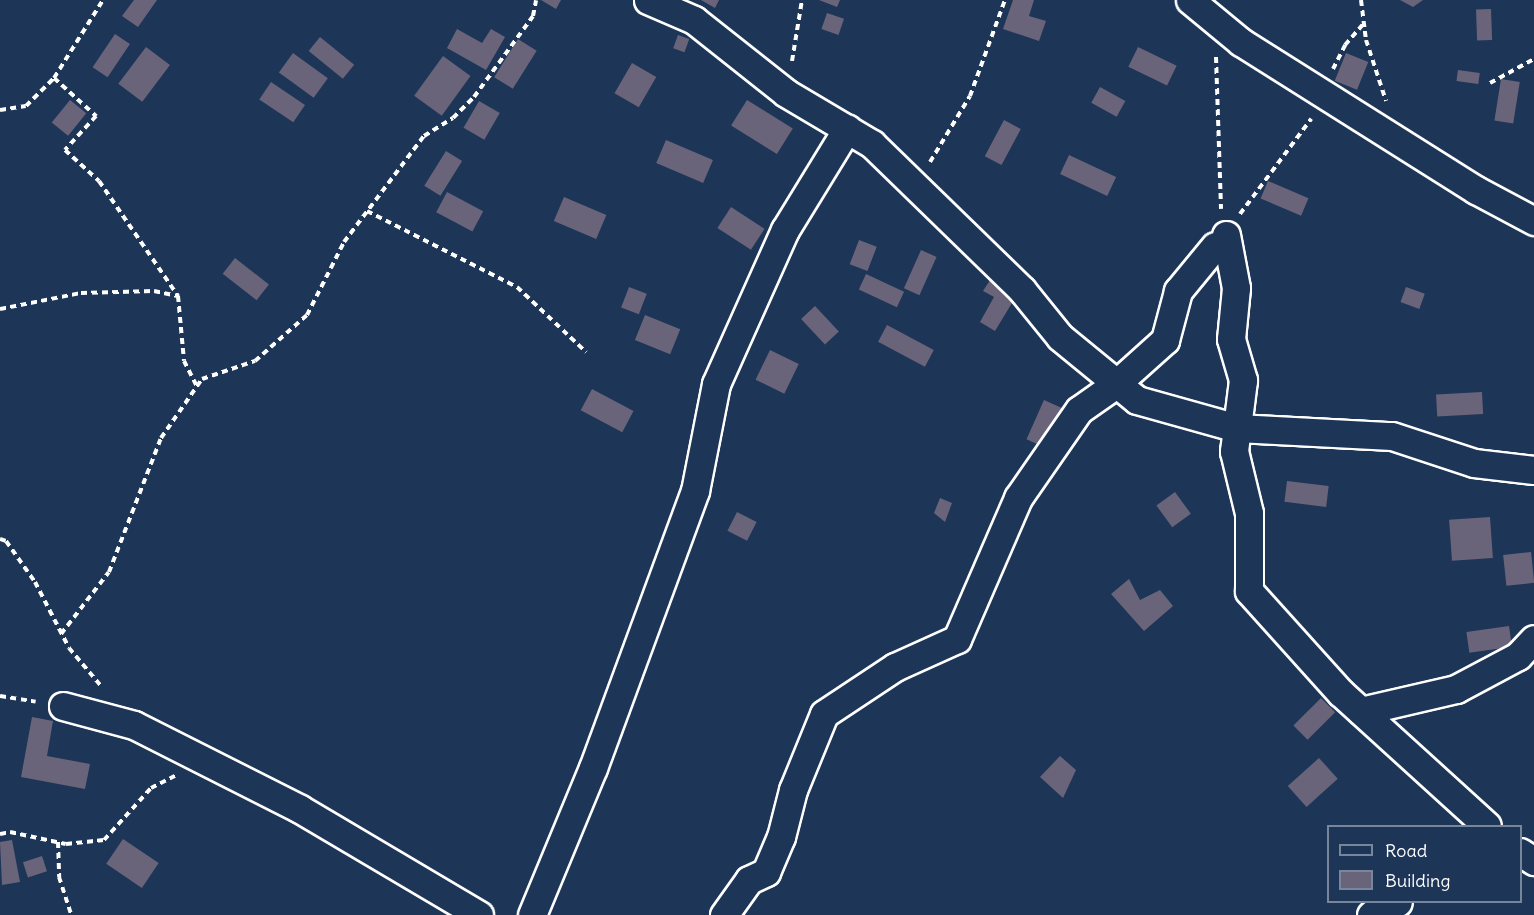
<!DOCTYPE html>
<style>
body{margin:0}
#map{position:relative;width:1534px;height:915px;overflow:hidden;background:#1d3557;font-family:Delius,sans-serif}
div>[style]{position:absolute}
.building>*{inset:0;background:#6a647a;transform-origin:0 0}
.path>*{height:4px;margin-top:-2px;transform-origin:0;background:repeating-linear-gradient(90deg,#fff 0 6px,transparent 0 10.5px)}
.roads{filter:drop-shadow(2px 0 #fff) drop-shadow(-2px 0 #fff) drop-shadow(0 2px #fff) drop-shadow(0 -2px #fff)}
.minor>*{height:27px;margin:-13.5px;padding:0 13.5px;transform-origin:13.5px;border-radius:13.5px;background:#1d3557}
span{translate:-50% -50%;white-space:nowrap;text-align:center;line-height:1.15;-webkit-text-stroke:4.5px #1d3557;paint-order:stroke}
.legend{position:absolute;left:1327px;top:825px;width:195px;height:78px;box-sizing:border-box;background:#1d3557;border:2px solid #77869a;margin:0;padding:8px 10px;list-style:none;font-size:18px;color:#fff}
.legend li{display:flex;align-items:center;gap:12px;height:30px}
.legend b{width:30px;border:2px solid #77869a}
</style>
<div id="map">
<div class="building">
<i style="clip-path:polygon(134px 0,157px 0,138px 27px,122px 16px)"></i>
<i style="clip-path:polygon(541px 0,561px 0,556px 9px)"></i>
<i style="clip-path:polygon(701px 0,719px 0,715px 8px)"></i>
<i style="clip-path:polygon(819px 0,840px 0,837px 7px)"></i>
<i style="clip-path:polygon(1013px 0,1034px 0,1029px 16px,1046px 21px,1039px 41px,1003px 29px)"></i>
<i style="clip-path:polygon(1400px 0,1423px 0,1413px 7px)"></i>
<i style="left:1491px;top:9px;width:31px;height:15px;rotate:88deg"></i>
<i style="left:827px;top:13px;width:18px;height:17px;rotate:19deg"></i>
<i style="clip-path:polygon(457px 29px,482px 43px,491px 29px,505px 37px,486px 70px,447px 48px)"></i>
<i style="left:115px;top:34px;width:18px;height:40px;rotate:34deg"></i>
<i style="left:678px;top:35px;width:12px;height:14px;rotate:20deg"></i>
<i style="left:320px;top:37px;width:44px;height:18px;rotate:39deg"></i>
<i style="left:518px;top:39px;width:22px;height:45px;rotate:32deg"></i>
<i style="left:146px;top:47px;width:30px;height:46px;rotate:37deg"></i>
<i style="left:1138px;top:47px;width:43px;height:22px;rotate:26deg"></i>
<i style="left:293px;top:53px;width:43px;height:24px;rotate:36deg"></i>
<i style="left:1346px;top:53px;width:24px;height:30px;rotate:22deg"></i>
<i style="left:443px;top:56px;width:34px;height:49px;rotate:36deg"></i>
<i style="left:632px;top:63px;width:28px;height:35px;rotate:30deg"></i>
<i style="left:1458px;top:70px;width:22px;height:11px;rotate:8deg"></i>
<i style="left:1501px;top:79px;width:19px;height:42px;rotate:9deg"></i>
<i style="left:271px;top:82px;width:41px;height:21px;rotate:34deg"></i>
<i style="left:1100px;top:87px;width:29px;height:18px;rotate:29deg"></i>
<i style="left:70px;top:100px;width:21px;height:29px;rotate:39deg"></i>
<i style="left:747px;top:100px;width:54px;height:30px;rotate:32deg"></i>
<i style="left:479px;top:101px;width:24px;height:31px;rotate:30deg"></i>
<i style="left:1004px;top:120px;width:19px;height:41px;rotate:28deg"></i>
<i style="left:666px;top:140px;width:51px;height:25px;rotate:23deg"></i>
<i style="left:446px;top:151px;width:19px;height:41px;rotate:32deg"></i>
<i style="left:1069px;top:155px;width:52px;height:21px;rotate:25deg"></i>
<i style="left:1268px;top:181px;width:44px;height:19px;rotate:23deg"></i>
<i style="left:447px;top:192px;width:41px;height:23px;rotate:28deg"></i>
<i style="left:564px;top:197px;width:46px;height:26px;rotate:23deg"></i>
<i style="left:731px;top:207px;width:40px;height:25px;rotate:33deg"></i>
<i style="left:859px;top:240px;width:19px;height:26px;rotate:21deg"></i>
<i style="left:921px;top:250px;width:17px;height:42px;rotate:24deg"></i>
<i style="left:235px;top:258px;width:43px;height:20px;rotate:38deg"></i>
<i style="left:866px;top:274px;width:42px;height:17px;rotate:25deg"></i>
<i style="clip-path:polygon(992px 277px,1018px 293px,995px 331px,980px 322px,994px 297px,983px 291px)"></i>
<i style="left:629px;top:287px;width:19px;height:22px;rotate:21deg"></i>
<i style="left:1406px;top:287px;width:20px;height:16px;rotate:20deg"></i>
<i style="left:815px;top:306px;width:35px;height:19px;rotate:47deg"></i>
<i style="left:645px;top:315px;width:38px;height:27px;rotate:22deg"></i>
<i style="left:887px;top:325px;width:53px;height:19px;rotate:28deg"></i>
<i style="left:770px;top:350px;width:32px;height:33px;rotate:26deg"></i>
<i style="left:592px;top:389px;width:47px;height:24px;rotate:28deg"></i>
<i style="left:1482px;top:392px;width:22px;height:46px;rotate:87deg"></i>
<i style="left:1044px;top:400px;width:22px;height:43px;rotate:24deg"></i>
<i style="left:1287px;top:481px;width:42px;height:21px;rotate:7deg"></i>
<i style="left:1175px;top:492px;width:27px;height:23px;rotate:54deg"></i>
<i style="clip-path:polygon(940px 498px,952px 503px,945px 522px,934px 513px)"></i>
<i style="left:737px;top:512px;width:22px;height:21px;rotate:27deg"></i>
<i style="left:1490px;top:517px;width:41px;height:41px;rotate:86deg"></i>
<i style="left:1531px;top:552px;width:31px;height:28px;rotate:84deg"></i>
<i style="clip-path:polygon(1129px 579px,1140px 600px,1160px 590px,1173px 606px,1144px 631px,1111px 594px)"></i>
<i style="left:1509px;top:626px;width:21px;height:43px;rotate:82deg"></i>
<i style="left:1321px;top:698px;width:20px;height:39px;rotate:45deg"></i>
<i style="clip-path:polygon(32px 717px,53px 721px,47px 756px,90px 764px,85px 789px,21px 777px)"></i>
<i style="clip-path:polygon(1060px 756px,1076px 770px,1063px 798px,1040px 777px)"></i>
<i style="left:1319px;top:758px;width:28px;height:42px;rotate:48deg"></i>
<i style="left:123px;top:839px;width:43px;height:30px;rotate:34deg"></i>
<i style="clip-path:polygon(12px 840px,20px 882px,2px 885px,0 842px)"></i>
<i style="left:42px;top:856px;width:16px;height:20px;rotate:72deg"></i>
</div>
<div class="path">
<i style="left:1361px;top:0;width:40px;rotate:82.9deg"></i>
<i style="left:1366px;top:40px;width:64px;rotate:71.8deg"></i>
<i style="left:1216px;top:57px;width:152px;rotate:88.1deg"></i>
<i style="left:792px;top:61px;width:62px;rotate:-80.7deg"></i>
<i style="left:1333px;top:69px;width:27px;rotate:-63deg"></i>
<i style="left:1345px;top:45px;width:29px;rotate:-49deg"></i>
<i style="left:54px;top:78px;width:92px;rotate:-57.9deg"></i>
<i style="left:1490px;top:83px;width:50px;rotate:-28.6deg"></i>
<i style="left:0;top:110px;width:26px;rotate:-9deg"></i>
<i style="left:26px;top:106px;width:40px;rotate:-45deg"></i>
<i style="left:54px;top:78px;width:57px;rotate:42.1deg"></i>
<i style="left:96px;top:116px;width:46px;rotate:132.4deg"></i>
<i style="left:65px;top:150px;width:46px;rotate:42.4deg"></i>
<i style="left:99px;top:181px;width:140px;rotate:55.5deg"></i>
<i style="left:178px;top:296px;width:65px;rotate:84.7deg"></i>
<i style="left:184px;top:361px;width:29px;rotate:63deg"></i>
<i style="left:930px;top:162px;width:77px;rotate:-58.8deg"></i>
<i style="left:970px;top:96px;width:102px;rotate:-70deg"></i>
<i style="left:367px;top:211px;width:168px;rotate:26.9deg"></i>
<i style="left:517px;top:287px;width:95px;rotate:43.3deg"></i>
<i style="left:1240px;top:214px;width:119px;rotate:-53.2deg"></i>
<i style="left:0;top:309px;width:83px;rotate:-11.2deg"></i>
<i style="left:81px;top:293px;width:73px;rotate:-1.6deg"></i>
<i style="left:154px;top:291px;width:24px;rotate:12deg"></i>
<i style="left:0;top:539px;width:6px;rotate:18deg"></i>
<i style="left:6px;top:541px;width:50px;rotate:54.7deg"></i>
<i style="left:35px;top:582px;width:74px;rotate:62.7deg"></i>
<i style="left:69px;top:648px;width:51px;rotate:49.8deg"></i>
<i style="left:61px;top:634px;width:78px;rotate:-52.3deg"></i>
<i style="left:109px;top:572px;width:144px;rotate:-68.8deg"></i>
<i style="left:161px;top:438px;width:72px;rotate:-55.2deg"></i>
<i style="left:202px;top:379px;width:56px;rotate:-18.8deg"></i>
<i style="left:255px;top:361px;width:69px;rotate:-41.5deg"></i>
<i style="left:307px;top:315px;width:82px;rotate:-63.1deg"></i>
<i style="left:344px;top:242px;width:133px;rotate:-53deg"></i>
<i style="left:424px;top:136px;width:34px;rotate:-32deg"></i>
<i style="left:453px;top:118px;width:30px;rotate:-45deg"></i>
<i style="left:474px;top:97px;width:100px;rotate:-53.9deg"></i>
<i style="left:533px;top:16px;width:16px;rotate:-79deg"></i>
<i style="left:0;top:696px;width:36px;rotate:9deg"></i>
<i style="left:0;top:834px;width:10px;rotate:-11deg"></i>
<i style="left:10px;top:832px;width:57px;rotate:12.1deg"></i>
<i style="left:66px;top:844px;width:38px;rotate:-6deg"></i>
<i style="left:104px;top:840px;width:70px;rotate:-47.9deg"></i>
<i style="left:151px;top:788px;width:27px;rotate:-27deg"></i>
<i style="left:58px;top:842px;width:35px;rotate:88deg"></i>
<i style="left:59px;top:877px;width:40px;rotate:72deg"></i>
</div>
<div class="roads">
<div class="minor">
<i style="left:648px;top:0;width:50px;rotate:23.5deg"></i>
<i style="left:694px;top:20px;width:117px;rotate:38.4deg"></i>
<i style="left:786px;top:93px;width:100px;rotate:30.7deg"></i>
<i style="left:872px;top:144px;width:209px;rotate:44.2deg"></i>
<i style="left:1022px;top:290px;width:60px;rotate:51deg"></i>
<i style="left:1060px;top:337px;width:99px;rotate:39.3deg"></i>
<i style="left:1137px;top:400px;width:104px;rotate:15.6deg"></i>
<i style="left:1237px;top:428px;width:155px;rotate:3deg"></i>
<i style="left:1392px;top:436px;width:86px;rotate:18.2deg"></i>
<i style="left:1474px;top:463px;width:60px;rotate:6.7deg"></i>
<i style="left:1190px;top:0;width:66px;rotate:39.5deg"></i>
<i style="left:1241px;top:42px;width:278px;rotate:32.2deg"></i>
<i style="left:1476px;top:190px;width:66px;rotate:28.1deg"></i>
<i style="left:1226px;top:235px;width:54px;rotate:79.3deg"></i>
<i style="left:1236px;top:288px;width:51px;rotate:95.6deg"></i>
<i style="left:1231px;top:339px;width:43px;rotate:73.7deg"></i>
<i style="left:1243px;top:380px;width:72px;rotate:97.2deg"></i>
<i style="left:1234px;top:451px;width:64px;rotate:76.4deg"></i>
<i style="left:1249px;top:513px;width:78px;rotate:90deg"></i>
<i style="left:1249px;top:591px;width:137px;rotate:48deg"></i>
<i style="left:1341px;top:693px;width:197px;rotate:42.3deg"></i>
<i style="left:63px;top:706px;width:73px;rotate:15deg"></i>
<i style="left:134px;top:725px;width:186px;rotate:26.8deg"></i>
<i style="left:300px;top:809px;width:208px;rotate:30.6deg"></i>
<i style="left:1361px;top:711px;width:98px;rotate:-13deg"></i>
<i style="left:1456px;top:689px;width:70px;rotate:-28deg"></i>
<i style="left:1518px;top:656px;width:23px;rotate:-47deg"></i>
<i style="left:1520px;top:852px;width:17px;rotate:33deg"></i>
<i style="left:532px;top:915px;width:159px;rotate:-67.5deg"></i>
<i style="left:593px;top:768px;width:295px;rotate:-69.8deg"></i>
<i style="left:695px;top:491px;width:109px;rotate:-78.9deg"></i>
<i style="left:716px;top:384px;width:169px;rotate:-65.9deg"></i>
<i style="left:785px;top:230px;width:119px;rotate:-58.5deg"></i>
<i style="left:724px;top:915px;width:43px;rotate:-54.5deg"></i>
<i style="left:749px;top:880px;width:19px;rotate:-25deg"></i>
<i style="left:766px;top:872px;width:38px;rotate:-67deg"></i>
<i style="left:781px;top:837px;width:49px;rotate:-75.7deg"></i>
<i style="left:793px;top:790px;width:82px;rotate:-67.8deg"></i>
<i style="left:824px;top:714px;width:85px;rotate:-33.5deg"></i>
<i style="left:895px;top:667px;width:68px;rotate:-24.3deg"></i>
<i style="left:957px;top:639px;width:154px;rotate:-66.6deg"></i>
<i style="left:1018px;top:498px;width:107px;rotate:-55.3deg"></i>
<i style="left:1079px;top:410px;width:45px;rotate:-35.1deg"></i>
<i style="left:1116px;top:384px;width:66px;rotate:-41.9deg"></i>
<i style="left:1165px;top:340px;width:51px;rotate:-75.1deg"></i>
<i style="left:1178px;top:291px;width:58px;rotate:-50.6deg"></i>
<i style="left:1371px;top:915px;width:16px;rotate:-40deg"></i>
<i style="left:1383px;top:905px;width:15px;rotate:-11deg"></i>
</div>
</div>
<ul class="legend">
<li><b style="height:8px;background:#1d3557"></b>Road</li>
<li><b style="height:16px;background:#6a647a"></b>Building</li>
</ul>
</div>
